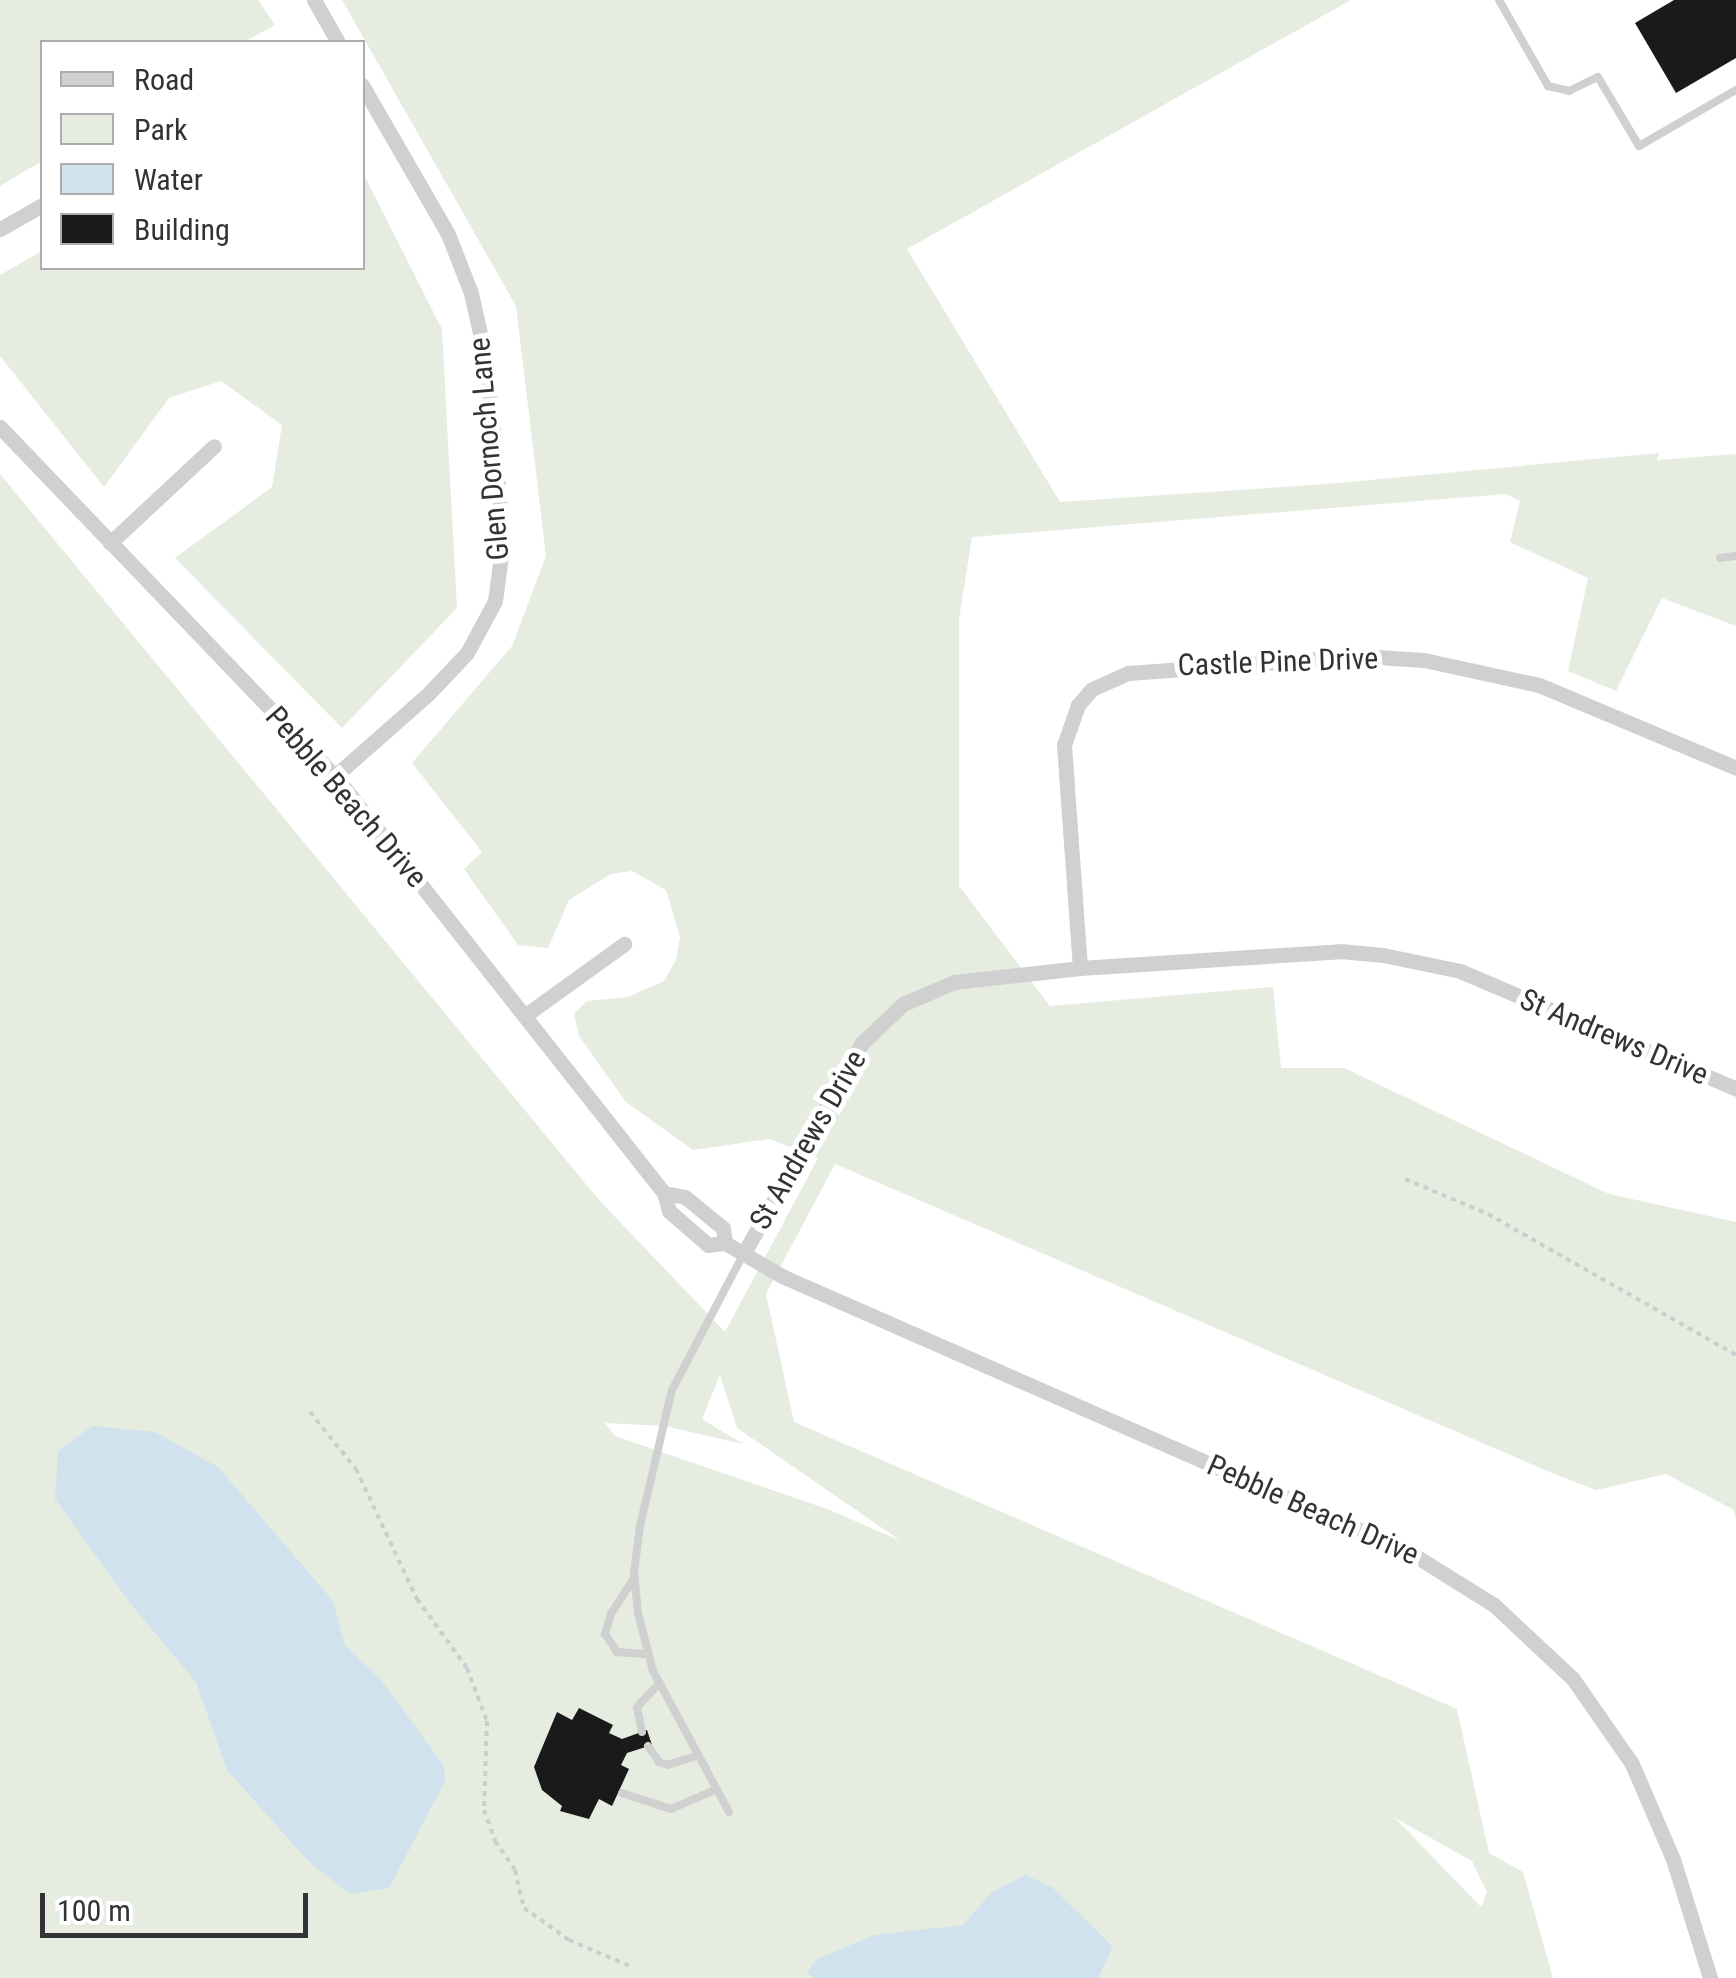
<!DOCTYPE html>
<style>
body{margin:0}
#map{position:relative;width:1736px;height:1978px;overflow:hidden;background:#fff;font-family:"Roboto Condensed",sans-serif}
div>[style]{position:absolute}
.green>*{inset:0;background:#e6ecdf}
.water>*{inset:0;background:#cfe2ee}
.building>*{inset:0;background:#1a1a1a}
.path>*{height:4px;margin-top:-2px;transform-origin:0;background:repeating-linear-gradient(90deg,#cdcdcd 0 5px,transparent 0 10px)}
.service>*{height:8px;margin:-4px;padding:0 4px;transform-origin:4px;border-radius:4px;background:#d0d0d0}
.minor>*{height:15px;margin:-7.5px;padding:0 7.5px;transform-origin:7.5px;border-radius:7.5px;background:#d0d0d0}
span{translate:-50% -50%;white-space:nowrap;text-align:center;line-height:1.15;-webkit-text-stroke:10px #fff;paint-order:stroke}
.street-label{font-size:30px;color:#333}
.legend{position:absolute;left:40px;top:40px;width:325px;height:230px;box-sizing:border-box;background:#fff;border:2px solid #adadad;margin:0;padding:12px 18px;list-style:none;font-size:30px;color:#333}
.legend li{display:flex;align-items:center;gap:20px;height:50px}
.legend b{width:50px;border:2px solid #adadad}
.scale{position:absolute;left:40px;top:1893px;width:268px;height:45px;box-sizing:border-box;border:5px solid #333;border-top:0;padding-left:12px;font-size:30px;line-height:35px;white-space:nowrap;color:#333;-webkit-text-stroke:8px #fff;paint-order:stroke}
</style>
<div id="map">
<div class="green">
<i style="clip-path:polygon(0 0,258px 0,275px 25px,244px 42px,42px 42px,42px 161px,0 186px)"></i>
<i style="clip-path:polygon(evenodd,342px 0,1351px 0,907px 249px,1060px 502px,1327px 484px,1659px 453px,1657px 460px,1736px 454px,1736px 626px,1662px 598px,1616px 691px,1568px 671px,1588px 578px,1510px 542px,1520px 501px,1506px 494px,972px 537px,959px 619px,959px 886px,1050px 1006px,1273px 987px,1281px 1068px,1344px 1068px,1609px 1194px,1736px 1222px,1736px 1520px,1734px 1510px,1666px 1474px,1596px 1490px,1552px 1473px,835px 1164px,766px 1294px,794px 1422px,1457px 1709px,1489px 1853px,1523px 1872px,1553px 1978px,0 1978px,0 474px,599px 1200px,725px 1332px,818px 1158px,769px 1139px,693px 1150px,626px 1102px,579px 1036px,574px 1014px,587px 1001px,628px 997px,664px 981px,676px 960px,680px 937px,666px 890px,632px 871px,611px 874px,569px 900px,548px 948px,518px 945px,464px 869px,482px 852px,412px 763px,512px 646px,546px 556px,516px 306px,342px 0,720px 1375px,737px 1428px,901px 1541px,830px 1510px,615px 1436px,605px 1423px,664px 1426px,743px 1444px,702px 1419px,720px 1375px,342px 0,1395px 1818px,1472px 1861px,1487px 1892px,1481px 1907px,1395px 1818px)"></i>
<i style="clip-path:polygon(363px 173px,442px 329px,457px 608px,342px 728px,175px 558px,272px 487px,282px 425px,221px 381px,169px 398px,104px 487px,0 356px,0 275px,42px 251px,42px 268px,362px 268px)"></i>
</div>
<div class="water">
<i style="clip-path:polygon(93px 1426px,155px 1432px,218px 1467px,333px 1601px,345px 1645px,382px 1681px,444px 1766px,445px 1781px,389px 1888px,350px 1894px,309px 1862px,227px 1770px,196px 1682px,130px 1603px,55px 1499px,58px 1451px)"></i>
<i style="clip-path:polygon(1025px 1875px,1052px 1887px,1113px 1947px,1098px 1978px,813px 1978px,807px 1973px,816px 1960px,874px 1935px,963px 1925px,991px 1893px)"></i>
</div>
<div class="building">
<i style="clip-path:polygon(1674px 0,1736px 0,1736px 58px,1676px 93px,1635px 23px)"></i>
<i style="clip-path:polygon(579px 1708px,613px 1725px,609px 1733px,622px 1739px,647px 1730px,652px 1745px,627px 1753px,621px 1765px,629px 1769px,612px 1806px,599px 1799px,589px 1819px,560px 1811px,562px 1806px,542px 1790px,534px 1767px,557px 1712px,572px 1720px)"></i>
</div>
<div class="path">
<i style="left:1405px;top:1179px;width:90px;rotate:22.9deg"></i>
<i style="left:1488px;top:1214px;width:285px;rotate:29.6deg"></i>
<i style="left:310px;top:1412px;width:73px;rotate:51.1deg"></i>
<i style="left:356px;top:1469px;width:144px;rotate:64.9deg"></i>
<i style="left:417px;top:1599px;width:85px;rotate:54.1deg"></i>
<i style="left:467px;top:1668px;width:57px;rotate:69.3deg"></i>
<i style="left:487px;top:1721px;width:89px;rotate:91.9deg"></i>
<i style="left:484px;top:1810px;width:33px;rotate:70deg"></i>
<i style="left:495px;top:1841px;width:35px;rotate:55deg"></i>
<i style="left:515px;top:1870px;width:39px;rotate:77deg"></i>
<i style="left:524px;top:1908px;width:55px;rotate:35.4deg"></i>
<i style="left:569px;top:1940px;width:69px;rotate:23.2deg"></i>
</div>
<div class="service">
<i style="left:1499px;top:0;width:99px;rotate:60.3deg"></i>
<i style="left:1548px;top:86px;width:22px;rotate:13deg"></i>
<i style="left:1569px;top:91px;width:32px;rotate:-26deg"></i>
<i style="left:1598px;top:77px;width:80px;rotate:59.3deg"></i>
<i style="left:1639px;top:146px;width:112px;rotate:-30deg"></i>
<i style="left:1720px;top:558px;width:16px;rotate:-7deg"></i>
<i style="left:634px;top:1578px;width:43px;rotate:122.6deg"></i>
<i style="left:611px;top:1614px;width:21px;rotate:107deg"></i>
<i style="left:605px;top:1634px;width:22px;rotate:56deg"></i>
<i style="left:617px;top:1652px;width:31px;rotate:4deg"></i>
<i style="left:642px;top:1732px;width:25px;rotate:-101deg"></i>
<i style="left:637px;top:1707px;width:33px;rotate:-47deg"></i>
<i style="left:648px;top:1746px;width:19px;rotate:55deg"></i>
<i style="left:659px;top:1762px;width:9px;rotate:18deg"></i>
<i style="left:668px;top:1765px;width:32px;rotate:-18deg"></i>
<i style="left:622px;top:1793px;width:52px;rotate:18.1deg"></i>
<i style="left:671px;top:1809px;width:50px;rotate:-23.5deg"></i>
<i style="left:729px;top:1812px;width:160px;rotate:-118.3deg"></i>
<i style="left:653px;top:1671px;width:60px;rotate:-104.5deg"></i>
<i style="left:638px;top:1613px;width:40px;rotate:-95.7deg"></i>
<i style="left:634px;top:1573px;width:47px;rotate:-82.7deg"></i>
<i style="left:640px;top:1526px;width:140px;rotate:-76.8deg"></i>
<i style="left:672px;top:1390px;width:155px;rotate:-62.3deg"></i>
</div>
<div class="minor">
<i style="left:314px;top:0;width:48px;rotate:60.3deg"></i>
<i style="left:0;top:229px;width:48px;rotate:-29.7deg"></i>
<i style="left:0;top:427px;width:484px;rotate:46.2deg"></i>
<i style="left:335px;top:776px;width:531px;rotate:51.73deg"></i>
<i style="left:110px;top:543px;width:142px;rotate:-43deg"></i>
<i style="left:335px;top:776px;width:125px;rotate:-41.4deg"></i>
<i style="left:429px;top:693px;width:55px;rotate:-46.5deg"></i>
<i style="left:467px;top:653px;width:59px;rotate:-61.7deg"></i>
<i style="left:495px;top:601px;width:61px;rotate:-82.4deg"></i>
<i style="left:503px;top:541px;width:178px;rotate:-95.2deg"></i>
<i style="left:487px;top:364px;width:73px;rotate:-102.7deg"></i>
<i style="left:471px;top:293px;width:63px;rotate:-111.3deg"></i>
<i style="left:448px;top:234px;width:172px;rotate:-120deg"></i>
<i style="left:1080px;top:968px;width:224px;rotate:-94.1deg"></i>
<i style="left:1064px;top:745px;width:42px;rotate:-70.7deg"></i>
<i style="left:1078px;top:705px;width:21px;rotate:-49deg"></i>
<i style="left:1092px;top:689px;width:39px;rotate:-24deg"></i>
<i style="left:1128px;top:673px;width:233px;rotate:-4.2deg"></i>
<i style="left:1360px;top:656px;width:64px;rotate:3.6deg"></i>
<i style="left:1424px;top:660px;width:118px;rotate:12.3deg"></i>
<i style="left:1539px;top:685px;width:214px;rotate:22.8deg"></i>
<i style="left:527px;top:1014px;width:120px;rotate:-35.8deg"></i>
<i style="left:725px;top:1243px;width:15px;rotate:-98deg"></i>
<i style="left:723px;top:1228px;width:49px;rotate:-140.8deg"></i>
<i style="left:685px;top:1197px;width:21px;rotate:-169deg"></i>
<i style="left:664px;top:1193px;width:19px;rotate:74deg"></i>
<i style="left:669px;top:1211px;width:52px;rotate:41.1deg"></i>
<i style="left:708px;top:1245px;width:17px;rotate:-7deg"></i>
<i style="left:725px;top:1243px;width:68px;rotate:30deg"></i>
<i style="left:784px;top:1277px;width:679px;rotate:23.7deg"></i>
<i style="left:1406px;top:1550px;width:104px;rotate:32deg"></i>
<i style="left:1494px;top:1605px;width:108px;rotate:43.1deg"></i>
<i style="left:1573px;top:1679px;width:103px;rotate:55.2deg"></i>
<i style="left:1632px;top:1764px;width:103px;rotate:66.7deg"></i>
<i style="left:1673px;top:1859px;width:125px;rotate:72.7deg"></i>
<i style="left:744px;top:1253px;width:241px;rotate:-60.7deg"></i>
<i style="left:862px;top:1043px;width:57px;rotate:-43.6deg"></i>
<i style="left:903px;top:1004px;width:56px;rotate:-23.3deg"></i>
<i style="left:954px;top:982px;width:127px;rotate:-6.3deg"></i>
<i style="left:1080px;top:968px;width:261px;rotate:-3.7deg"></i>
<i style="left:1340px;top:951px;width:43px;rotate:5.3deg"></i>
<i style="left:1383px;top:955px;width:79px;rotate:11.7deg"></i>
<i style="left:1460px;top:971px;width:300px;rotate:23.1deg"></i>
</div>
<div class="street-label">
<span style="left:489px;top:449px;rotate:-95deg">Glen Dornoch Lane</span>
<span style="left:1278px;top:662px;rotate:-2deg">Castle Pine Drive</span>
<span style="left:346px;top:797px;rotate:49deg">Pebble Beach Drive</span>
<span style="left:1614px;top:1037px;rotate:23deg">St Andrews Drive</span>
<span style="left:808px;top:1140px;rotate:-60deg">St Andrews Drive</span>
<span style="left:1313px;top:1510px;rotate:24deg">Pebble Beach Drive</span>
</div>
<ul class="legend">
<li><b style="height:12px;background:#d0d0d0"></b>Road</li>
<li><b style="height:28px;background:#e6ecdf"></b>Park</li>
<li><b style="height:28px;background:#cfe2ee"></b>Water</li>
<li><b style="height:28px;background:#1a1a1a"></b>Building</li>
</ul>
<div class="scale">100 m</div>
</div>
